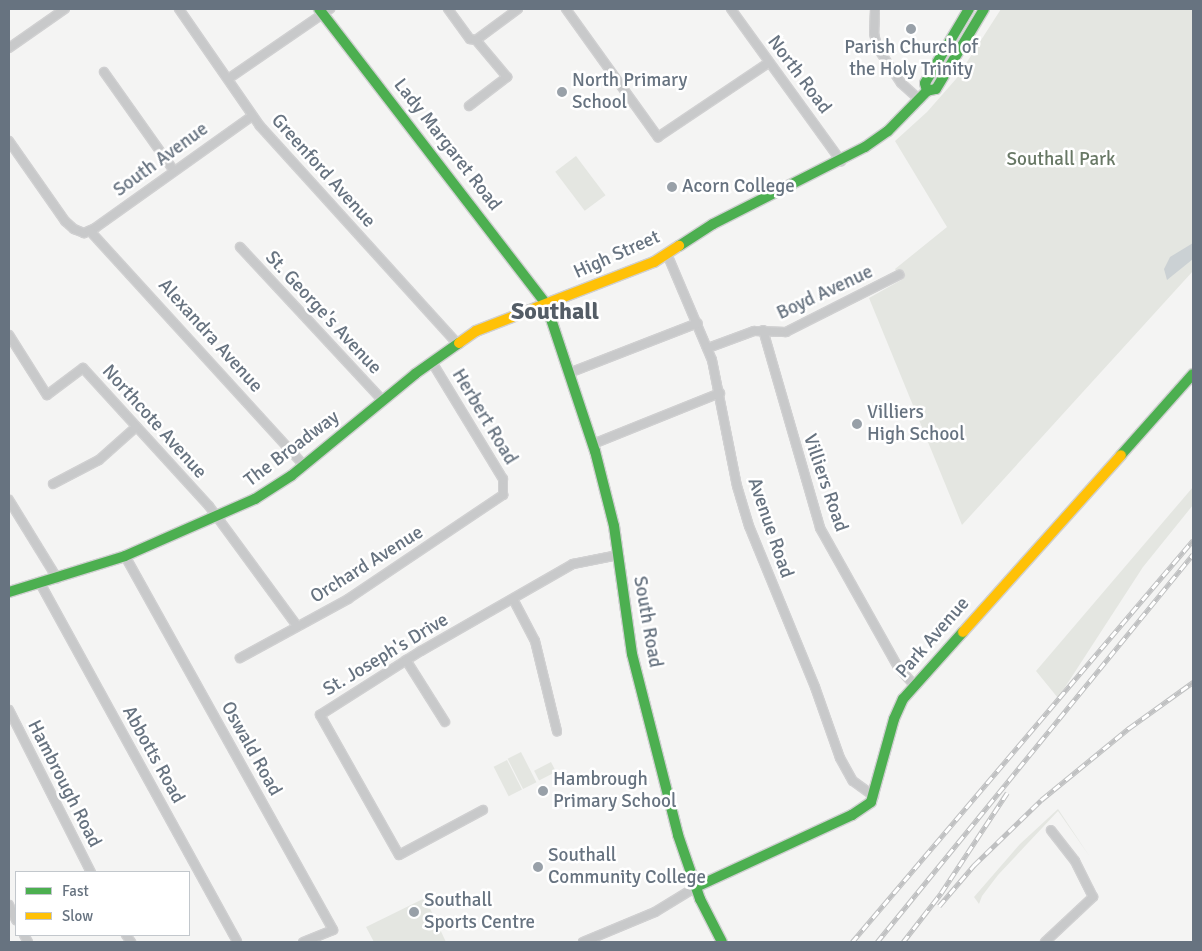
<!DOCTYPE html>
<style>
body{margin:0}
#map{position:relative;width:1202px;height:951px;overflow:hidden;background:#f4f4f3;font-family:Signika,sans-serif}
div>[style]{position:absolute}
.green>*{inset:0;background:#e4e6e1;transform-origin:0 0}
.water>*{inset:0;background:#cbd1d4}
.roads{filter:drop-shadow(1px 0 #d0d0d1) drop-shadow(-1px 0 #d0d0d1) drop-shadow(0 1px #d0d0d1) drop-shadow(0 -1px #d0d0d1)}
.street>*{height:8px;margin:-4px;padding:0 4px;transform-origin:4px;border-radius:4px;background:#c8c9ca}
.fast>*{height:10px;margin:-5px;padding:0 5px;transform-origin:5px;border-radius:5px;background:#4caf50}
.slow>*{height:10px;margin:-5px;padding:0 5px;transform-origin:5px;border-radius:5px;background:#ffc107}
.rail>*{height:4.5px;margin-top:-2.25px;transform-origin:0;background:repeating-linear-gradient(90deg,#fff 0 8px,#bfc0c1 0 16px);box-sizing:border-box;border-block:1px solid #bfc0c1}
.dots>*{width:14px;height:14px;translate:-50% -50%;box-sizing:border-box;border:2px solid #fff;border-radius:50%}
span{translate:-50% -50%;white-space:nowrap;text-align:center;line-height:1.15;-webkit-text-stroke:5px #fff;paint-order:stroke}
.poi-label{font-size:19px;color:#677380}
.left{translate:0 -50%;text-align:left}
.street-label{font-size:19px;color:#677380}
.park-label{font-size:19px;color:#687865}
.district-label{font-size:24px;color:#545d66;font-weight:700}
.frame{position:absolute;inset:0;border:10px solid #677380;pointer-events:none}
.legend{position:absolute;left:15px;top:871px;width:175px;height:65px;box-sizing:border-box;background:#fff;border:1px solid #c2c7cc;margin:0;padding:6px 9px;list-style:none;font-size:15px;color:#677380}
.legend li{display:flex;align-items:center;gap:10px;height:25px}
.legend b{width:25px;border:1px solid #c2c7cc}
</style>
<div id="map">
<div class="green">
<i style="clip-path:polygon(1001px 9px,1193px 9px,1193px 271px,962px 525px,869px 298px,901px 280px,895px 269px,947px 227px,895px 141px,927px 112px,956px 79px)"></i>
<i style="left:576px;top:156px;width:49px;height:26px;rotate:53deg"></i>
<i style="clip-path:polygon(1193px 487px,1193px 505px,1143px 567px,1058px 698px,1036px 671px)"></i>
<i style="left:521px;top:752px;width:34px;height:15px;rotate:63deg"></i>
<i style="left:507px;top:760px;width:33px;height:15px;rotate:63deg"></i>
<i style="left:551px;top:762px;width:11px;height:19px;rotate:63deg"></i>
<i style="clip-path:polygon(1058px 809px,1090px 857px,1058px 811px,998px 875px,982px 896px,979px 904px,974px 897px,1020px 844px)"></i>
<i style="clip-path:polygon(425px 898px,446px 942px,374px 942px,366px 927px)"></i>
</div>
<div class="water">
<i style="clip-path:polygon(1193px 243px,1193px 259px,1167px 280px,1164px 269px,1170px 257px)"></i>
</div>
<div class="roads">
<div class="street">
<i style="left:179px;top:9px;width:142px;rotate:55.3deg"></i>
<i style="left:260px;top:126px;width:293px;rotate:47.8deg"></i>
<i style="left:448px;top:9px;width:37px;rotate:54deg"></i>
<i style="left:470px;top:39px;width:6px;rotate:9deg"></i>
<i style="left:476px;top:40px;width:52px;rotate:-36.4deg"></i>
<i style="left:566px;top:9px;width:158px;rotate:54.3deg"></i>
<i style="left:658px;top:137px;width:133px;rotate:-33.9deg"></i>
<i style="left:731px;top:9px;width:188px;rotate:54.1deg"></i>
<i style="left:875px;top:9px;width:24px;rotate:92deg"></i>
<i style="left:874px;top:33px;width:14px;rotate:78deg"></i>
<i style="left:877px;top:47px;width:43px;rotate:56.3deg"></i>
<i style="left:901px;top:83px;width:25px;rotate:42deg"></i>
<i style="left:9px;top:48px;width:68px;rotate:-34.9deg"></i>
<i style="left:104px;top:72px;width:121px;rotate:54.7deg"></i>
<i style="left:228px;top:79px;width:124px;rotate:-34.5deg"></i>
<i style="left:469px;top:106px;width:48px;rotate:-37.3deg"></i>
<i style="left:507px;top:77px;width:48px;rotate:-130deg"></i>
<i style="left:9px;top:141px;width:98px;rotate:55deg"></i>
<i style="left:65px;top:221px;width:12px;rotate:42deg"></i>
<i style="left:74px;top:229px;width:11px;rotate:22deg"></i>
<i style="left:84px;top:233px;width:12px;rotate:-24deg"></i>
<i style="left:95px;top:228px;width:193px;rotate:-35.5deg"></i>
<i style="left:90px;top:231px;width:317px;rotate:47.6deg"></i>
<i style="left:240px;top:247px;width:210px;rotate:47.1deg"></i>
<i style="left:667px;top:254px;width:115px;rotate:67deg"></i>
<i style="left:712px;top:360px;width:128px;rotate:78.8deg"></i>
<i style="left:737px;top:486px;width:42px;rotate:73.3deg"></i>
<i style="left:749px;top:526px;width:174px;rotate:67.7deg"></i>
<i style="left:815px;top:687px;width:75px;rotate:70.6deg"></i>
<i style="left:840px;top:758px;width:26px;rotate:61deg"></i>
<i style="left:853px;top:781px;width:26px;rotate:36deg"></i>
<i style="left:763px;top:330px;width:206px;rotate:73.9deg"></i>
<i style="left:820px;top:528px;width:159px;rotate:60.7deg"></i>
<i style="left:898px;top:667px;width:24px;rotate:48deg"></i>
<i style="left:9px;top:335px;width:71px;rotate:57.7deg"></i>
<i style="left:47px;top:395px;width:45px;rotate:-36.9deg"></i>
<i style="left:83px;top:368px;width:187px;rotate:47.6deg"></i>
<i style="left:209px;top:506px;width:149px;rotate:53.7deg"></i>
<i style="left:708px;top:348px;width:49px;rotate:-20.3deg"></i>
<i style="left:754px;top:331px;width:32px;rotate:2deg"></i>
<i style="left:786px;top:332px;width:127px;rotate:-26.8deg"></i>
<i style="left:569px;top:373px;width:138px;rotate:-21.2deg"></i>
<i style="left:593px;top:444px;width:137px;rotate:-21.9deg"></i>
<i style="left:53px;top:484px;width:52px;rotate:-27.6deg"></i>
<i style="left:99px;top:460px;width:50px;rotate:-41.7deg"></i>
<i style="left:9px;top:500px;width:92px;rotate:58.4deg"></i>
<i style="left:125px;top:556px;width:428px;rotate:60.9deg"></i>
<i style="left:333px;top:930px;width:32px;rotate:158deg"></i>
<i style="left:40px;top:583px;width:409px;rotate:61.2deg"></i>
<i style="left:513px;top:599px;width:47px;rotate:62.4deg"></i>
<i style="left:535px;top:641px;width:93px;rotate:76.3deg"></i>
<i style="left:240px;top:658px;width:123px;rotate:-28.6deg"></i>
<i style="left:348px;top:599px;width:187px;rotate:-33.9deg"></i>
<i style="left:503px;top:495px;width:16px;rotate:-90deg"></i>
<i style="left:503px;top:479px;width:137px;rotate:-121.3deg"></i>
<i style="left:406px;top:660px;width:73px;rotate:57.8deg"></i>
<i style="left:9px;top:710px;width:182px;rotate:63.2deg"></i>
<i style="left:483px;top:810px;width:95px;rotate:151.8deg"></i>
<i style="left:399px;top:855px;width:161px;rotate:-119.4deg"></i>
<i style="left:320px;top:715px;width:120px;rotate:-32.4deg"></i>
<i style="left:421px;top:651px;width:175px;rotate:-29.8deg"></i>
<i style="left:573px;top:564px;width:46px;rotate:-11.3deg"></i>
<i style="left:9px;top:905px;width:17px;rotate:65deg"></i>
<i style="left:24px;top:935px;width:8px;rotate:60deg"></i>
<i style="left:126px;top:935px;width:9px;rotate:54deg"></i>
<i style="left:583px;top:942px;width:78px;rotate:-22.6deg"></i>
<i style="left:655px;top:912px;width:48px;rotate:-31.4deg"></i>
<i style="left:1045px;top:942px;width:66px;rotate:-43.2deg"></i>
<i style="left:1093px;top:897px;width:40px;rotate:-116.6deg"></i>
<i style="left:1075px;top:861px;width:39px;rotate:-128deg"></i>
</div>
<div class="fast">
<i style="left:319px;top:9px;width:372px;rotate:52.4deg"></i>
<i style="left:927px;top:91px;width:9px;rotate:-13deg"></i>
<i style="left:936px;top:89px;width:93px;rotate:-59deg"></i>
<i style="left:927px;top:91px;width:8px;rotate:-104deg"></i>
<i style="left:925px;top:83px;width:86px;rotate:-59.3deg"></i>
<i style="left:679px;top:246px;width:40px;rotate:-32.9deg"></i>
<i style="left:713px;top:224px;width:170px;rotate:-26.9deg"></i>
<i style="left:865px;top:147px;width:28px;rotate:-35deg"></i>
<i style="left:888px;top:131px;width:56px;rotate:-45.7deg"></i>
<i style="left:546px;top:304px;width:155px;rotate:71.6deg"></i>
<i style="left:595px;top:451px;width:77px;rotate:75.8deg"></i>
<i style="left:614px;top:526px;width:129px;rotate:82deg"></i>
<i style="left:632px;top:654px;width:187px;rotate:75.7deg"></i>
<i style="left:678px;top:835px;width:68px;rotate:71deg"></i>
<i style="left:700px;top:899px;width:48px;rotate:62.9deg"></i>
<i style="left:1121px;top:455px;width:108px;rotate:-48.4deg"></i>
<i style="left:9px;top:592px;width:121px;rotate:-17.2deg"></i>
<i style="left:125px;top:556px;width:142px;rotate:-23.7deg"></i>
<i style="left:255px;top:499px;width:43px;rotate:-32.6deg"></i>
<i style="left:291px;top:476px;width:161px;rotate:-39.4deg"></i>
<i style="left:415px;top:374px;width:54px;rotate:-35.2deg"></i>
<i style="left:696px;top:887px;width:172px;rotate:-24.8deg"></i>
<i style="left:852px;top:815px;width:23px;rotate:-34deg"></i>
<i style="left:871px;top:802px;width:86px;rotate:-74.5deg"></i>
<i style="left:894px;top:719px;width:22px;rotate:-66deg"></i>
<i style="left:903px;top:699px;width:90px;rotate:-48.2deg"></i>
</div>
<div class="slow">
<i style="left:459px;top:343px;width:21px;rotate:-35deg"></i>
<i style="left:476px;top:331px;width:191px;rotate:-21.2deg"></i>
<i style="left:654px;top:262px;width:30px;rotate:-33deg"></i>
<i style="left:963px;top:632px;width:237px;rotate:-48.2deg"></i>
</div>
</div>
<div class="rail">
<i style="left:939px;top:906px;width:54px;rotate:-49.5deg"></i>
<i style="left:974px;top:865px;width:93px;rotate:-44.1deg"></i>
<i style="left:1041px;top:800px;width:114px;rotate:-39.3deg"></i>
<i style="left:1129px;top:728px;width:79px;rotate:-35.7deg"></i>
<i style="left:852px;top:942px;width:527px;rotate:-49.69deg"></i>
<i style="left:877px;top:942px;width:500px;rotate:-50.84deg"></i>
<i style="left:903px;top:942px;width:62px;rotate:-52.2deg"></i>
<i style="left:941px;top:893px;width:120px;rotate:-56.6deg"></i>
</div>
<div class="dots">
<i style="left:911px;top:29px;background:#98a0a8"></i>
<i style="left:562px;top:92px;background:#98a0a8"></i>
<i style="left:672px;top:187px;background:#98a0a8"></i>
<i style="left:857px;top:424px;background:#98a0a8"></i>
<i style="left:543px;top:791px;background:#98a0a8"></i>
<i style="left:538px;top:867px;background:#98a0a8"></i>
<i style="left:414px;top:912px;background:#98a0a8"></i>
</div>
<div class="poi-label">
<span style="left:911px;top:59px">Parish Church of<br>the Holy Trinity</span>
<span class="left" style="left:572px;top:92px">North Primary<br>School</span>
<span class="left" style="left:682px;top:187px">Acorn College</span>
<span class="left" style="left:867px;top:424px">Villiers<br>High School</span>
<span class="left" style="left:553px;top:791px">Hambrough<br>Primary School</span>
<span class="left" style="left:548px;top:867px">Southall<br>Community College</span>
<span class="left" style="left:424px;top:912px">Southall<br>Sports Centre</span>
</div>
<div class="street-label">
<span style="left:799px;top:75px;rotate:53deg">North Road</span>
<span style="left:447px;top:145px;rotate:52deg">Lady Margaret Road</span>
<span style="left:161px;top:160px;rotate:-36deg">South Avenue</span>
<span style="left:323px;top:171px;rotate:48deg">Greenford Avenue</span>
<span style="left:617px;top:255px;rotate:-24deg">High Street</span>
<span style="left:825px;top:293px;rotate:-25deg">Boyd Avenue</span>
<span style="left:323px;top:313px;rotate:47deg">St. George's Avenue</span>
<span style="left:210px;top:336px;rotate:48deg">Alexandra Avenue</span>
<span style="left:484px;top:417px;rotate:59deg">Herbert Road</span>
<span style="left:154px;top:422px;rotate:48deg">Northcote Avenue</span>
<span style="left:292px;top:449px;rotate:-37deg">The Broadway</span>
<span style="left:825px;top:483px;rotate:71deg">Villiers Road</span>
<span style="left:770px;top:528px;rotate:71deg">Avenue Road</span>
<span style="left:367px;top:565px;rotate:-32deg">Orchard Avenue</span>
<span style="left:647px;top:622px;rotate:80deg">South Road</span>
<span style="left:933px;top:638px;rotate:-49deg">Park Avenue</span>
<span style="left:386px;top:655px;rotate:-31deg">St. Joseph's Drive</span>
<span style="left:251px;top:749px;rotate:61deg">Oswald Road</span>
<span style="left:153px;top:755px;rotate:61deg">Abbotts Road</span>
<span style="left:64px;top:784px;rotate:63deg">Hambrough Road</span>
</div>
<div class="park-label">
<span style="left:1061px;top:160px">Southall Park</span>
</div>
<div class="district-label">
<span style="left:555px;top:312px">Southall</span>
</div>
<div class="frame"></div>
<ul class="legend">
<li><b style="height:6px;background:#4caf50"></b>Fast</li>
<li><b style="height:6px;background:#ffc107"></b>Slow</li>
</ul>
</div>
